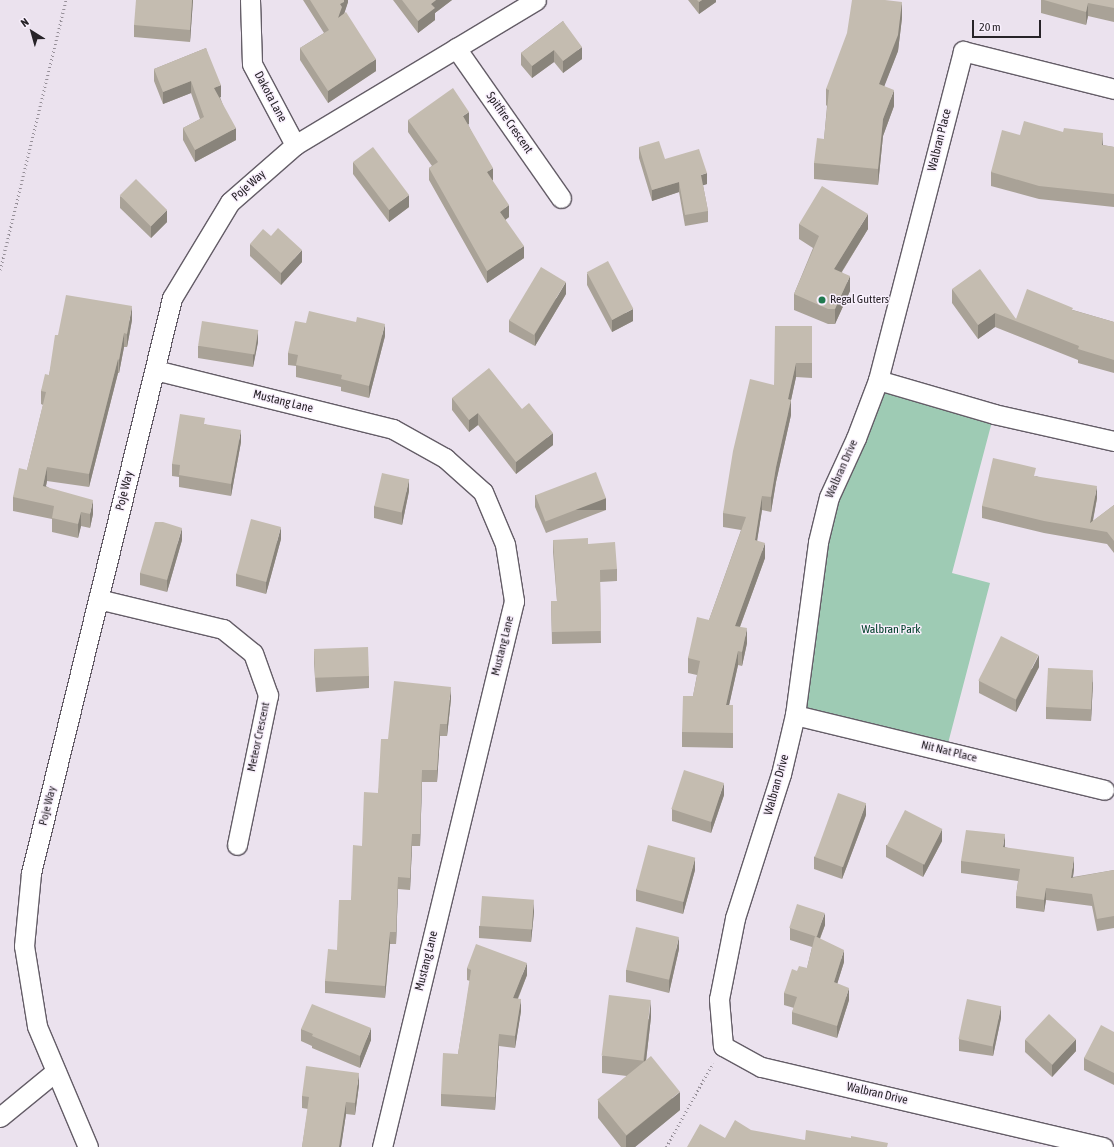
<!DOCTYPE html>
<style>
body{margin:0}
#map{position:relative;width:1114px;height:1147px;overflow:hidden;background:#ebe2ee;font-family:"Asap Condensed",sans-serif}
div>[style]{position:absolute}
.green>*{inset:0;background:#9ecbb4}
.path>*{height:2.5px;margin-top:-1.25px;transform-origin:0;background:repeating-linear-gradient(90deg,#979099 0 1px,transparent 0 4px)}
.roads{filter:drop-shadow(1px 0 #645d67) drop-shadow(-1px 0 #645d67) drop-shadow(0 1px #645d67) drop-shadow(0 -1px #645d67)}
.minor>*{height:19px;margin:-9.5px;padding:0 9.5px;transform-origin:9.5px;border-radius:9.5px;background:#fff}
.wall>*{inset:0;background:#a9a297}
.shaded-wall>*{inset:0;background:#89847b;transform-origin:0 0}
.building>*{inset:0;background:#c4bcb0;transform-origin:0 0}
.dots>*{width:11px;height:11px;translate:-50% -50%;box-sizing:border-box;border:2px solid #f8effc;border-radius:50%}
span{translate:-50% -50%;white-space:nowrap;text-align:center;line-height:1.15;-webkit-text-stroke:3px #f8effc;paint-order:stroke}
.street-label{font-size:12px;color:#272328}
.poi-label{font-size:12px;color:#272328}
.left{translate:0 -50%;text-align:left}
.park-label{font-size:12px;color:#00402a}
.north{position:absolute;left:12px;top:12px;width:40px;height:40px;-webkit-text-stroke:3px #f8effc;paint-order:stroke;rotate:323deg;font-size:11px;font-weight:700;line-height:16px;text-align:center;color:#272328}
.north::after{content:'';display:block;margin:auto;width:14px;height:18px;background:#272328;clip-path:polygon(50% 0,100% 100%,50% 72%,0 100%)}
.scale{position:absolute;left:972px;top:20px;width:69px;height:18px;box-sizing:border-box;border:2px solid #272328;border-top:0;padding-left:5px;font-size:12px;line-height:14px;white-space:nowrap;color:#272328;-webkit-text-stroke:3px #f8effc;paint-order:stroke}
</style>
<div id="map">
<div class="green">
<i style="clip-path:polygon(878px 380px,994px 414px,952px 573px,990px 583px,946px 751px,795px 715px,818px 542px)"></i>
</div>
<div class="path">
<i style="left:0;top:270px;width:278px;rotate:-76.3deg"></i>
<i style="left:666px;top:1147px;width:96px;rotate:-60.8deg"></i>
</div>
<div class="roads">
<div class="minor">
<i style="left:250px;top:0;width:64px;rotate:88.2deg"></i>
<i style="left:252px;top:64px;width:92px;rotate:62deg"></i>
<i style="left:456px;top:48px;width:183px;rotate:55deg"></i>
<i style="left:155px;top:370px;width:245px;rotate:13.9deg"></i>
<i style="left:393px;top:429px;width:60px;rotate:29.1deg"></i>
<i style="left:445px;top:458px;width:51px;rotate:41.8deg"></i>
<i style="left:483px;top:492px;width:56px;rotate:67.1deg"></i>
<i style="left:505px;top:544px;width:58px;rotate:81deg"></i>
<i style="left:514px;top:601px;width:562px;rotate:103.59deg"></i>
<i style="left:878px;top:380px;width:340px;rotate:-75.5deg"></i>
<i style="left:963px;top:51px;width:156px;rotate:14.1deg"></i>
<i style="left:98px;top:599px;width:129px;rotate:13.5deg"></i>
<i style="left:223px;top:629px;width:38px;rotate:39deg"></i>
<i style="left:253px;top:653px;width:45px;rotate:70.3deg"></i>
<i style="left:268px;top:695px;width:153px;rotate:101.7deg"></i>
<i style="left:795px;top:715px;width:318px;rotate:13.6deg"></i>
<i style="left:0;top:1117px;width:72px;rotate:-39.4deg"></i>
<i style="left:88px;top:1147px;width:131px;rotate:-112.9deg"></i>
<i style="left:37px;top:1026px;width:81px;rotate:-99.2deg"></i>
<i style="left:24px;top:946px;width:73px;rotate:-84.5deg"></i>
<i style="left:31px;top:873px;width:592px;rotate:-76.22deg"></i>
<i style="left:172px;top:298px;width:112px;rotate:-58.9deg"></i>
<i style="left:230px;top:202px;width:86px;rotate:-41.2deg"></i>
<i style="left:295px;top:145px;width:281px;rotate:-31deg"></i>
<i style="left:1103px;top:1147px;width:351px;rotate:-166.8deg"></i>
<i style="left:761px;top:1067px;width:43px;rotate:-151.1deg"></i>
<i style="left:723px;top:1046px;width:47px;rotate:-94.9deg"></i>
<i style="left:719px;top:999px;width:83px;rotate:-78.8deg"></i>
<i style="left:735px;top:918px;width:151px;rotate:-72.3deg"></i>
<i style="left:781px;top:774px;width:61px;rotate:-76.7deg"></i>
<i style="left:795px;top:715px;width:175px;rotate:-82.4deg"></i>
<i style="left:818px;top:542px;width:46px;rotate:-76.3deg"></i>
<i style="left:829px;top:497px;width:65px;rotate:-65.4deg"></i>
<i style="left:856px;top:438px;width:62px;rotate:-69.2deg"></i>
<i style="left:878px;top:380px;width:121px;rotate:16.3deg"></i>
<i style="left:994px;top:414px;width:123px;rotate:12.7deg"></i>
</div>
</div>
<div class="wall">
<i style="clip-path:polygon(193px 0,190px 42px,134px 37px,134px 25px)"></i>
<i style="clip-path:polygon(303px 0,348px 0,348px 2px,344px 14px,376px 71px,328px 103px,300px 60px,300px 48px,324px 33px)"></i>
<i style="clip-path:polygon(393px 0,452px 0,435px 13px,435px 20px,418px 33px)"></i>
<i style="clip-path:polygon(688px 0,716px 0,716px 2px,699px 14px)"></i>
<i style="clip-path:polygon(1041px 0,1114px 0,1114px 22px,1088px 16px,1086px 25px,1041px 13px)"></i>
<i style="clip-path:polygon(902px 18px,898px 51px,884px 86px,894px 106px,883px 136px,878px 185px,814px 179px,814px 163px,824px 139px,827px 106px,826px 105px,826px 89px)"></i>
<i style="clip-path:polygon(563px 21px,582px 59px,563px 73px,554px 62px,532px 78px,521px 65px,521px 53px)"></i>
<i style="clip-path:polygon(206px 48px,221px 97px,220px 97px,236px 140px,195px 162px,183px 140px,183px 128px,200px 119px,191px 93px,163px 104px,154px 81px,154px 69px)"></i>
<i style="clip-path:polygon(408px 120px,469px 124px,468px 124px,493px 180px,492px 180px,509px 217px,505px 220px,524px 258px,487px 283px,429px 180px,429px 168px,432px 166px,408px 132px)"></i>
<i style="clip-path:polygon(1020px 135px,1103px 145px,1114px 147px,1114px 207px,1039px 199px,991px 186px,991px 172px)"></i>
<i style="clip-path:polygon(639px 147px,707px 184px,703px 185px,708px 211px,708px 222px,685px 226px,679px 192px,652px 201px,639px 158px)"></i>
<i style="clip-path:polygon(353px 162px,409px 207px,389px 222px,353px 174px)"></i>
<i style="clip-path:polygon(120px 196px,167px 222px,151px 238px,120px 208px)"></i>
<i style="clip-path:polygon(799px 224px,868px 229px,842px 272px,850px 291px,835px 324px,828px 324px,794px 310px,794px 294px,813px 248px,799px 239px)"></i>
<i style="clip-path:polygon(250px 244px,302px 262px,281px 285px,250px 256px)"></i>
<i style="clip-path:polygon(587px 273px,633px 321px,612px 332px,587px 285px)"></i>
<i style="clip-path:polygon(952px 289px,1016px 319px,1073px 310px,1114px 322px,1114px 373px,1078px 363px,1078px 360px,995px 327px,978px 339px,952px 303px)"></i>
<i style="clip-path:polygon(566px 294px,535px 346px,509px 332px,509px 320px)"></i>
<i style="clip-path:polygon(132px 320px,127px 347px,124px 347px,119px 373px,118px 373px,89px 487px,47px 481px,46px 486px,93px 514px,90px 528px,81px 526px,78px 538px,52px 532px,52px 519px,13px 511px,13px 497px,27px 470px,43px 405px,41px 404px,41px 391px,49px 375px,58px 335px)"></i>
<i style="clip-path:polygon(306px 323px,385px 336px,369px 398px,341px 391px,341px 387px,296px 377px,296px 366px,288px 365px,288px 353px)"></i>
<i style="clip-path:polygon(812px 326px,812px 378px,796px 377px,791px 400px,791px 415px,776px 482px,771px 512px,762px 510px,757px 540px,765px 558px,740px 627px,747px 643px,742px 666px,738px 665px,729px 705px,733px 719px,733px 748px,682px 747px,682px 732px,693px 696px,697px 675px,688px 673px,688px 658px,709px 620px,741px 530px,723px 527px,723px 513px,774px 385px)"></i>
<i style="clip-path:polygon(258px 342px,253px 367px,198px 358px,198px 346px)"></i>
<i style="clip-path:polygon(452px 398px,522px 409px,553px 445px,516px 474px,478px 425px,469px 432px,452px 410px)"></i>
<i style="clip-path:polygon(205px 424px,241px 442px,231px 496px,179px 487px,179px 477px,172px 476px,172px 464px)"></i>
<i style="clip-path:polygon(1036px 476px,1097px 498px,1093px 521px,1114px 505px,1114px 553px,1107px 544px,1044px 533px,982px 518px,982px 506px)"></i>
<i style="clip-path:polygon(409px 491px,402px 525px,374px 518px,374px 506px)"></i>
<i style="clip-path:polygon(535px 495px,606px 510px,546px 533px,535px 507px)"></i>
<i style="clip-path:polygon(281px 539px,266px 594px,236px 586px,236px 574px)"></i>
<i style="clip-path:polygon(182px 540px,167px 592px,140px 585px,140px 573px)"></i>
<i style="clip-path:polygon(553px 540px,588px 544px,617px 569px,617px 581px,600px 582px,601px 643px,552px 644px,551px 601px,557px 601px,553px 552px)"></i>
<i style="clip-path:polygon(314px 651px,369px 676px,369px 688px,316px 692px,314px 663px)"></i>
<i style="clip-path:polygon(1039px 667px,1016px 712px,979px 693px,979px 681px)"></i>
<i style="clip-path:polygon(1093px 682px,1091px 721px,1046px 719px,1046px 707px)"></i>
<i style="clip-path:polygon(451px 699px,447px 736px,440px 736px,437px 782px,422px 782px,420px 846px,412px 846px,410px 890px,398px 889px,396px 944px,390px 944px,385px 998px,325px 993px,325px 981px,337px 950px,351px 900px,362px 846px,378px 793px,388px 739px)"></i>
<i style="clip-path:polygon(724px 795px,711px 833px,672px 821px,672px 809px)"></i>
<i style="clip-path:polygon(866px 815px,842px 879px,814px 869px,814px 857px)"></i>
<i style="clip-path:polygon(942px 841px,923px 877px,886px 857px,886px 845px)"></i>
<i style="clip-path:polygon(1005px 847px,1074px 869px,1073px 877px,1114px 870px,1114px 928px,1097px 931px,1092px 906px,1046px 900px,1044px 912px,1016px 908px,1016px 896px,1018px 881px,961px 873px,961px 861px)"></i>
<i style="clip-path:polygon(695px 870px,683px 914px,636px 901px,636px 889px)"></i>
<i style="clip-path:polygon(534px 912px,531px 942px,479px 938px,479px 926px)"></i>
<i style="clip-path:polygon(825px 925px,820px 939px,844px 962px,837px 984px,849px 1000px,837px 1038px,792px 1024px,792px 1012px,794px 1008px,784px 1005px,784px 993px,797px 971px,807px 968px,812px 947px,790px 940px,790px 928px)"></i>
<i style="clip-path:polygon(679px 949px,669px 993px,626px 982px,626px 970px)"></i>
<i style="clip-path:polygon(467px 968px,527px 975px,518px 999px,521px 1011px,515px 1048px,499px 1046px,495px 1110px,441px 1106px,441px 1094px,458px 1054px,470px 981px,467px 980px)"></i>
<i style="clip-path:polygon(651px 1017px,646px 1061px,680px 1110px,635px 1147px,621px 1147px,598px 1118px,598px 1100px,627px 1076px,602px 1073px,602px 1056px)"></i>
<i style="clip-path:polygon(1001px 1018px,993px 1056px,959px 1051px,959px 1039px)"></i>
<i style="clip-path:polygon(301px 1029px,371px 1040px,360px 1068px,312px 1048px,312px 1046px,301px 1041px)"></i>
<i style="clip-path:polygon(1114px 1032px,1114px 1085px,1084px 1070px,1084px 1058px)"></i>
<i style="clip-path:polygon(1025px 1040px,1076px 1051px,1052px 1077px,1025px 1052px)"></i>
<i style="clip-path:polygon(359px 1085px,355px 1115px,346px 1114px,341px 1147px,302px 1147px,308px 1109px,302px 1108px,302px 1096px)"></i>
</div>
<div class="shaded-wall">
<i style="clip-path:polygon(192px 0,193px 0,190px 42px,190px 30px)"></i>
<i style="clip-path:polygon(344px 0,348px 0,348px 2px,344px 14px,338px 18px,340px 4px)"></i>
<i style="clip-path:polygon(436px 0,452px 0,435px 13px,435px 20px,418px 33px,418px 21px,431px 4px)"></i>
<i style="clip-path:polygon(702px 0,716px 0,716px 2px,699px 14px,699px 2px)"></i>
<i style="clip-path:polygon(902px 2px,902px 18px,898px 51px,879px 100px,879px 84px)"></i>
<i style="clip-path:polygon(1088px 3px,1088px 16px,1086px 25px,1086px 12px)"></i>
<i style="clip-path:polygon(582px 47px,582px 59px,563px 73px,563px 61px)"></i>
<i style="clip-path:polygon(554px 50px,554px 62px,532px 78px,532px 66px)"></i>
<i style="clip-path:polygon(376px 59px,376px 71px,328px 103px,328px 91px)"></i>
<i style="clip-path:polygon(191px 81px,191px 93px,163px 104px,163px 92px)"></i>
<i style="clip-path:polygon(221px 85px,221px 97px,214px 100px,214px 88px)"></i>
<i style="clip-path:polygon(894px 90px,894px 106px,883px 136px,878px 185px,878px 169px,883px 119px)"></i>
<i style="clip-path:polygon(469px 112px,469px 124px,463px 128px,463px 116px)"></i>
<i style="clip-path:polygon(236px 128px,236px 140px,195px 162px,195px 150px)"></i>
<i style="clip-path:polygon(1103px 133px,1103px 146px,1102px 145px)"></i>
<i style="clip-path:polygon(493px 168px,493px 180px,487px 184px,487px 172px)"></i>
<i style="clip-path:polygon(707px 173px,707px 184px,701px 186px,701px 175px)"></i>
<i style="clip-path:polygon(679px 182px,679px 192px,652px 201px,652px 190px)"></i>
<i style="clip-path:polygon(409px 195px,409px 207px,389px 222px,389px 210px)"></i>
<i style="clip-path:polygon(509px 205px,509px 217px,500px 224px,500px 212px)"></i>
<i style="clip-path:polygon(167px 210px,167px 222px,151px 238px,151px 226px)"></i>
<i style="clip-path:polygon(868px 214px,868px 229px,834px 284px,834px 269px)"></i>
<i style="clip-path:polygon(524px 246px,524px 258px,487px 283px,487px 271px)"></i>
<i style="clip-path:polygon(302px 250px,302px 262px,281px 285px,281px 273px)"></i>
<i style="clip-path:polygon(850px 276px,850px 291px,835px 324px,835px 309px)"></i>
<i style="clip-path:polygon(566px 282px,566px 294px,535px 346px,535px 334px)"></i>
<i style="clip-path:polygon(132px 306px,132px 320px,127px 347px,127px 334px)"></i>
<i style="clip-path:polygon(633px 309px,633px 321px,612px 332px,612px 320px)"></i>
<i style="clip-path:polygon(995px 313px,995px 327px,978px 339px,978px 325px)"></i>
<i style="clip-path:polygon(385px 324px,385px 336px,369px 398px,369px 386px)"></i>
<i style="clip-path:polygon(258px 330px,258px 342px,253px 367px,253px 355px)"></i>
<i style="clip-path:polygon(124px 333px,124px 347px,119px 373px,119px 360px)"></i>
<i style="clip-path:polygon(118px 359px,118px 373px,89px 487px,89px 474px)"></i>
<i style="clip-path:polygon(796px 363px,796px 377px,788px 414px,788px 399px)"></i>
<i style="clip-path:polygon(791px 400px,791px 415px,776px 482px,771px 512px,771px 497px,776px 467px)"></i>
<i style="clip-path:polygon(478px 413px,478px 425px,469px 432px,469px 420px)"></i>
<i style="clip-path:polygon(241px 430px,241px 442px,231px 496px,231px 484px)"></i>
<i style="clip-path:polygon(553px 433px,553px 445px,516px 474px,516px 462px)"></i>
<i style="clip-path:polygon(47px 467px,47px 481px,43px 499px,43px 486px)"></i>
<i style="clip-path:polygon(409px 479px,409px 491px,402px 525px,402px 512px)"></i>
<i style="clip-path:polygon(1097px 486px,1097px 498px,1091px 529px,1090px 523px)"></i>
<i style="clip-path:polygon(762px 496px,762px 510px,755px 554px,755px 540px)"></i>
<i style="left:606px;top:498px;width:12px;height:64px;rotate:90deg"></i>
<i style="clip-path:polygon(93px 500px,93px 514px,90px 528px,90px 514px)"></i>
<i style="clip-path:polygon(81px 512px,81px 526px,78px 538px,78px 524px)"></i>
<i style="clip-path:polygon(281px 527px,281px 539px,266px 594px,266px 582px)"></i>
<i style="clip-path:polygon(182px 528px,182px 540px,167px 592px,167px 580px)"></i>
<i style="clip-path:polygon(765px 543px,765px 558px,735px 640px,735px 626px)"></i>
<i style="clip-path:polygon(747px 628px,747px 643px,742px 666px,742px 652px)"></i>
<i style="clip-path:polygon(738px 651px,738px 665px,726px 719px,726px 705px)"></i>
<i style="clip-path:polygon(1039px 655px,1039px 667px,1016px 712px,1016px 700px)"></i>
<i style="clip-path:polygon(1093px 670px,1093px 682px,1091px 721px,1091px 709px)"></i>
<i style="clip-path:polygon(451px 687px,451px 699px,447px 736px,447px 724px)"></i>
<i style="clip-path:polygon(440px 724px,440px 736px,437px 782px,437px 770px)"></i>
<i style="clip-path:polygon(422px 770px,422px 782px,420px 846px,420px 834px)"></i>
<i style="clip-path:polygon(724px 783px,724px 795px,711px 833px,711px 821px)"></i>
<i style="clip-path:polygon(866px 803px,866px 815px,842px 879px,842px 867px)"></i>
<i style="clip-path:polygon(942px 829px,942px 841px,923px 877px,923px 865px)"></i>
<i style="clip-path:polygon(412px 834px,412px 846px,410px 890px,410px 878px)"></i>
<i style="clip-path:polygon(1005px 834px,1005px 846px,1003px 859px,1003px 847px)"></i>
<i style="clip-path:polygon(1074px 857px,1074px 869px,1071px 890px,1071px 878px)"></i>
<i style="clip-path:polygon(695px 858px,695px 870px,683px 914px,683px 902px)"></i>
<i style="clip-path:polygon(398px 877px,398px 889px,396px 944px,396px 932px)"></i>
<i style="clip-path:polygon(1046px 888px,1046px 900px,1044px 912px,1044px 900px)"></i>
<i style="clip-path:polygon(534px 900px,534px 912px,531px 942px,531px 930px)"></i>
<i style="clip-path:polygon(825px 913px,825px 925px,816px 948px,816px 936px)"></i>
<i style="clip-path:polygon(390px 932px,390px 944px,385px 998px,385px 986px)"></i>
<i style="clip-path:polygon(679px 937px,679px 949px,669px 993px,669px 981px)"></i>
<i style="clip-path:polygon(844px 950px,844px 962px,834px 994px,834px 982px)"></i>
<i style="clip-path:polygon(527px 963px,527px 975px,513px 1010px,513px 998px)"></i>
<i style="clip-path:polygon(849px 988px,849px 1000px,837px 1038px,837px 1026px)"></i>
<i style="clip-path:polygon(521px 999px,521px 1011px,515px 1048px,515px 1036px)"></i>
<i style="clip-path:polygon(651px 1000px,651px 1017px,644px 1078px,644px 1060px)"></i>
<i style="clip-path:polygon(1001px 1006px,1001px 1018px,993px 1056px,993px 1044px)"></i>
<i style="clip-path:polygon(371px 1028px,371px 1040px,360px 1068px,360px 1056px)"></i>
<i style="clip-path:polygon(499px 1034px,499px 1046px,495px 1110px,495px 1097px)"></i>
<i style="clip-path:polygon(1076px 1039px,1076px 1051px,1052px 1077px,1052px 1065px)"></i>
<i style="clip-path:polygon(359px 1073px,359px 1085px,355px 1115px,355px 1103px)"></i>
<i style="clip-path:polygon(680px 1092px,680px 1110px,635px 1147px,626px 1147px,626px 1136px)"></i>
<i style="clip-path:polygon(346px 1102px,346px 1114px,341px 1147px,339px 1147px)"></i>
</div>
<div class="building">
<i style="clip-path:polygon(136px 0,192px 0,190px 30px,134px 25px)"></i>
<i style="clip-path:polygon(310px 0,344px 0,344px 2px,340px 4px,342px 7px,338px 18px,346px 12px,376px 59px,328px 91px,300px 48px,329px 30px)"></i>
<i style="clip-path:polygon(402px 0,436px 0,431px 4px,435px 8px,418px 21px)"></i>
<i style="clip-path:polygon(697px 0,702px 0,699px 2px)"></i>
<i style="clip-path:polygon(852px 0,885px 0,902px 2px,898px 35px,879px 84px,894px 90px,883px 119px,878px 169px,814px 163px,817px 138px,824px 139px,829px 90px,826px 89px,847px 33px)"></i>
<i style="clip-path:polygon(1044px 0,1114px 0,1114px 8px,1088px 3px,1086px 12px)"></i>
<i style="clip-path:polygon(563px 21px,582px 47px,563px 61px,554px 50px,532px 66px,521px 53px)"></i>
<i style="clip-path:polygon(206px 48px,221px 85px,214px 88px,236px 128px,195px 150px,183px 128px,204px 117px,191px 81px,163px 92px,154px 69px)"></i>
<i style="clip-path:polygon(453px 88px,469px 112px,463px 116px,493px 168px,487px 172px,509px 205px,500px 212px,524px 246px,487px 271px,429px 168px,438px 162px,408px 120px)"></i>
<i style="clip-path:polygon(1024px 121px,1063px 132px,1064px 128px,1103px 133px,1102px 145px,1114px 147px,1114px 194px,1039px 186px,991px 172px,1002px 130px,1020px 135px)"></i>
<i style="clip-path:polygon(659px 141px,665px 159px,699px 149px,707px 173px,701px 175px,708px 211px,685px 215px,679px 182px,652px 190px,639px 147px)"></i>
<i style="left:373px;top:147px;width:60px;height:25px;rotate:53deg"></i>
<i style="left:136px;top:179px;width:44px;height:23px;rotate:45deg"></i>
<i style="clip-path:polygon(822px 186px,868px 214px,834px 269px,850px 276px,835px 309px,828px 309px,794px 294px,819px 236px,799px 224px)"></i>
<i style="clip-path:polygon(278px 228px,302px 250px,281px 273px,250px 244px,263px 229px,271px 236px)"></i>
<i style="left:608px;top:261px;width:54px;height:24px;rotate:62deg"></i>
<i style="left:541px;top:267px;width:29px;height:62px;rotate:31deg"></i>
<i style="clip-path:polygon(980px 269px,1016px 319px,1027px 289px,1073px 308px,1072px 310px,1114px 322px,1114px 360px,1078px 349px,1079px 346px,995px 313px,978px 325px,952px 289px)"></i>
<i style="clip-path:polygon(66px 295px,132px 306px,127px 334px,124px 333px,119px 360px,118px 359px,89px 474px,47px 467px,43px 486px,93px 500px,90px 514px,81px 512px,78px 524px,52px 518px,54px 506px,13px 497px,19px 468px,27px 470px,46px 392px,41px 391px,45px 374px,49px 375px,55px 335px,58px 335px)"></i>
<i style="clip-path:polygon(309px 311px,356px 322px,357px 317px,385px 324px,369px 386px,341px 379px,342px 375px,296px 365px,298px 355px,288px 353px,295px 321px,306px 323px)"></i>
<i style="left:202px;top:321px;width:57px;height:25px;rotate:9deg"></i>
<i style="clip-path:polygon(775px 326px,812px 326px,812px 363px,796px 363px,788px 399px,791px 400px,776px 467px,771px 497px,762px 496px,755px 540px,765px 543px,735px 626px,747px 628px,742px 652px,738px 651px,726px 705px,733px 705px,733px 733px,682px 732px,683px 696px,693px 696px,700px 661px,688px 658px,697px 617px,709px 620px,746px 517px,723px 513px,733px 451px,750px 379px,774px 385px)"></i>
<i style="clip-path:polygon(489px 368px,522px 409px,529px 403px,553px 433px,516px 462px,478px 413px,469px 420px,452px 398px)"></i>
<i style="clip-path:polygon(180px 414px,205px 418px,204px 424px,241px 430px,231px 484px,179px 475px,180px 465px,172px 464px)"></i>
<i style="clip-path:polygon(993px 458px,1036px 468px,1034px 476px,1097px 486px,1090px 523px,1114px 505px,1114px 541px,1107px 532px,1044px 521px,982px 506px)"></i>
<i style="left:596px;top:472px;width:28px;height:65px;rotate:69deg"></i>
<i style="left:382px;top:473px;width:28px;height:34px;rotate:13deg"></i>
<i style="left:251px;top:519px;width:31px;height:57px;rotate:15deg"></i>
<i style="clip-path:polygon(155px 522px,163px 522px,182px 528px,167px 580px,140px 573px)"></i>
<i style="clip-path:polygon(588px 538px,588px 544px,615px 542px,617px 569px,600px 570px,601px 631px,552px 632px,551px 601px,557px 601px,553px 540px)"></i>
<i style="left:1001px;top:636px;width:42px;height:50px;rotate:27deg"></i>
<i style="left:368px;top:647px;width:29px;height:54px;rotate:88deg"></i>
<i style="left:1048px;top:668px;width:45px;height:39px;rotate:3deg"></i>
<i style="clip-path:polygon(394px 681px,451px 687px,447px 724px,440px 724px,437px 770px,422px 770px,420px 834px,412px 834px,410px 878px,398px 877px,396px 932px,390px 932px,385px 986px,325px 981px,328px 949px,337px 950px,339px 900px,351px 900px,353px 845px,362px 846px,364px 792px,378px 793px,381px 739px,388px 739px)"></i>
<i style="left:684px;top:770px;width:42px;height:41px;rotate:18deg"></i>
<i style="left:838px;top:793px;width:30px;height:68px;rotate:20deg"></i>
<i style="left:905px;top:810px;width:42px;height:40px;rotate:27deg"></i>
<i style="clip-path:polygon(966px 830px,1005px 834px,1003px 847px,1074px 857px,1071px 878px,1114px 870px,1114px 916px,1097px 919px,1092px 894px,1046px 888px,1044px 900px,1016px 896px,1020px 869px,961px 861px)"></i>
<i style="left:648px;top:845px;width:49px;height:46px;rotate:15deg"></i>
<i style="left:482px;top:896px;width:52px;height:30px;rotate:4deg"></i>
<i style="left:797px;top:904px;width:29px;height:25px;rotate:18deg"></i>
<i style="left:636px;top:927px;width:44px;height:44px;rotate:13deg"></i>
<i style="clip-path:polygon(815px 936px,844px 950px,834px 982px,849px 988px,837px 1026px,792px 1012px,797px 997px,784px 993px,792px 969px,797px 971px,799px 966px,807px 968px)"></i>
<i style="clip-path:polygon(476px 944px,527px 963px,513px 998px,521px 999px,515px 1036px,499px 1034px,495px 1097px,441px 1094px,443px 1053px,458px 1054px,471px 970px,467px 968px)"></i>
<i style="left:609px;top:995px;width:42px;height:61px;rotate:7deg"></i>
<i style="left:967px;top:999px;width:35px;height:41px;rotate:12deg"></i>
<i style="clip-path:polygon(312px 1004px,371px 1028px,360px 1056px,312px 1036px,313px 1034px,301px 1029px)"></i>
<i style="left:1049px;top:1014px;width:37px;height:35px;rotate:43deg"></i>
<i style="clip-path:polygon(1101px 1025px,1114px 1032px,1114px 1073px,1084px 1058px)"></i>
<i style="left:651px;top:1056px;width:46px;height:69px;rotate:51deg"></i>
<i style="clip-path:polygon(306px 1066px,359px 1073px,355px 1103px,346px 1102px,339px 1147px,302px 1147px,309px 1097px,302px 1096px)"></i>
<i style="clip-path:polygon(735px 1120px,751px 1130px,805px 1140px,806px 1130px,851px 1138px,851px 1136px,888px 1143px,887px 1147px,687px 1147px,700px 1124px,725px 1138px)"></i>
</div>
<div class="dots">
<i style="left:822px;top:300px;background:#217a4f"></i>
</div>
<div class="street-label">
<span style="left:270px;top:97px;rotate:62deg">Dakota Lane</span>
<span style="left:509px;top:123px;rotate:55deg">Spitfire Crescent</span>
<span style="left:940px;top:140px;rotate:-76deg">Walbran Place</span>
<span style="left:249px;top:186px;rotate:-41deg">Poje Way</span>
<span style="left:283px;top:402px;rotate:14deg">Mustang Lane</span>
<span style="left:842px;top:469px;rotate:-66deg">Walbran Drive</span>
<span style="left:125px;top:491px;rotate:-76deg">Poje Way</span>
<span style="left:503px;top:646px;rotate:-76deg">Mustang Lane</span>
<span style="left:259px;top:737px;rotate:-78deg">Meteor Crescent</span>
<span style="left:949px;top:752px;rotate:14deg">Nit Nat Place</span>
<span style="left:777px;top:785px;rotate:-74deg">Walbran Drive</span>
<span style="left:48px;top:806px;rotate:-76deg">Poje Way</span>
<span style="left:427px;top:961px;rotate:-76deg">Mustang Lane</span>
<span style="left:877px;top:1094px;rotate:13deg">Walbran Drive</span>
</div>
<div class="poi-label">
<span class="left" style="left:830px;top:300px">Regal Gutters</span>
</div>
<div class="park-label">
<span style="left:891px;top:630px">Walbran Park</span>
</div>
<div class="north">N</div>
<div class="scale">20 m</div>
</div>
